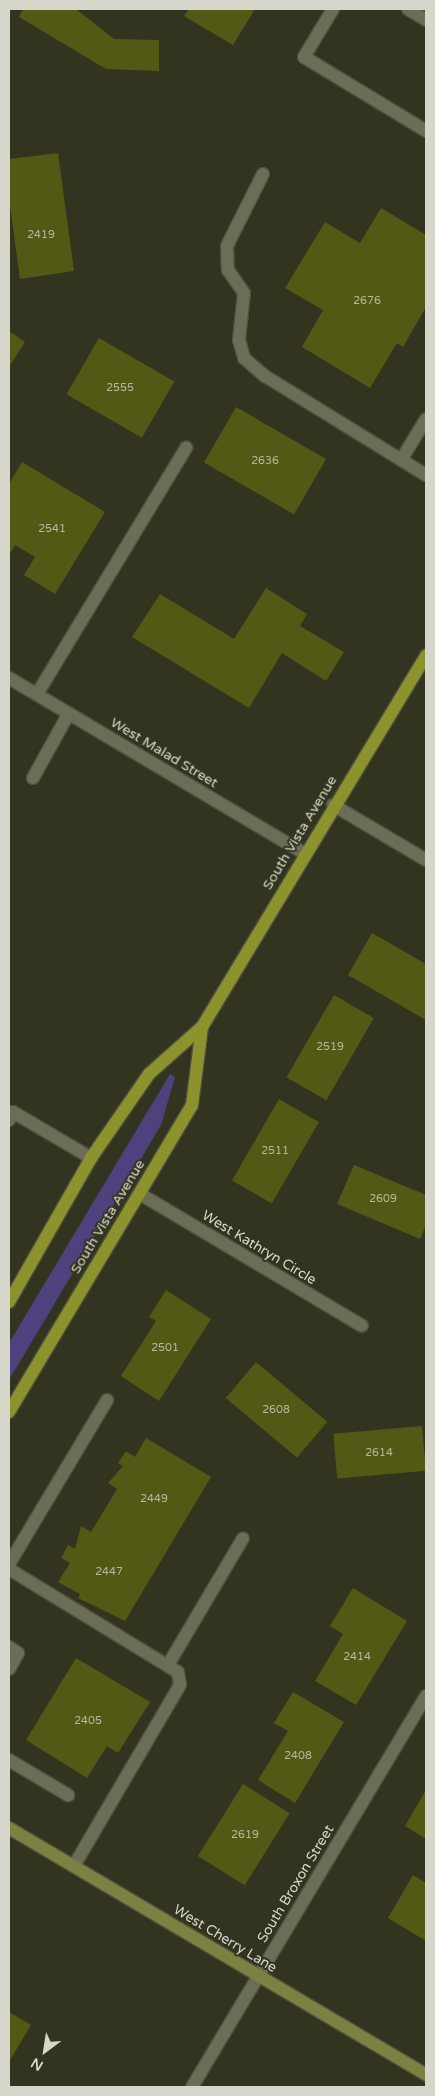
<!DOCTYPE html>
<style>
body{margin:0}
#map{position:relative;width:435px;height:2096px;overflow:hidden;background:#32341f;font-family:"Varela Round",sans-serif}
div>[style]{position:absolute}
.green>*{inset:0;background:#4f417e}
.building>*{inset:0;background:#545815;transform-origin:0 0}
.roads{filter:drop-shadow(1px 0 #4f503e) drop-shadow(-1px 0 #4f503e) drop-shadow(0 1px #4f503e) drop-shadow(0 -1px #4f503e)}
.lane>*{height:12px;margin:-6px;padding:0 6px;transform-origin:6px;border-radius:6px;background:#6b6e57}
.street>*{height:12px;margin:-6px;padding:0 6px;transform-origin:6px;border-radius:6px;background:#6b6e57}
.secondary>*{height:12px;margin:-6px;padding:0 6px;transform-origin:6px;border-radius:6px;background:#7c8142}
.primary>*{height:12px;margin:-6px;padding:0 6px;transform-origin:6px;border-radius:6px;background:#8d932c}
span{translate:-50% -50%;white-space:nowrap;text-align:center;line-height:1.15;-webkit-text-stroke:4px #32341f;paint-order:stroke}
.number-label{font-size:11px;color:#b6b79d}
.number-label span{-webkit-text-stroke-width:0}
.street-label{font-size:14px;color:#d6d7ca}
.frame{position:absolute;inset:0;border:10px solid #d6d7ca;pointer-events:none}
.north{position:absolute;left:20px;top:2026px;width:50px;height:50px;-webkit-text-stroke:4px #32341f;paint-order:stroke;rotate:211deg;font-size:14px;font-weight:700;line-height:20px;text-align:center;color:#d6d7ca}
.north::after{content:'';display:block;margin:auto;width:18px;height:22px;background:#d6d7ca;clip-path:polygon(50% 0,100% 100%,50% 72%,0 100%)}
</style>
<div id="map">
<div class="green">
<i style="clip-path:polygon(170px 1074px,175px 1077px,161px 1125px,9px 1380px,9px 1343px)"></i>
</div>
<div class="building">
<i style="clip-path:polygon(23px 9px,76px 9px,114px 39px,159px 40px,159px 71px,106px 69px,19px 17px)"></i>
<i style="clip-path:polygon(189px 9px,255px 9px,233px 45px,184px 16px)"></i>
<i style="clip-path:polygon(58px 153px,74px 271px,20px 279px,9px 198px,9px 159px)"></i>
<i style="clip-path:polygon(381px 208px,426px 235px,426px 307px,403px 347px,397px 343px,370px 388px,302px 347px,323px 310px,285px 288px,325px 222px,360px 243px)"></i>
<i style="clip-path:polygon(9px 331px,25px 342px,9px 367px)"></i>
<i style="left:99px;top:338px;width:87px;height:65px;rotate:30deg"></i>
<i style="left:236px;top:407px;width:104px;height:64px;rotate:30deg"></i>
<i style="clip-path:polygon(22px 462px,105px 512px,55px 594px,24px 575px,35px 557px,15px 545px,9px 555px,9px 484px)"></i>
<i style="clip-path:polygon(266px 588px,307px 614px,300px 626px,344px 652px,326px 681px,282px 653px,249px 708px,132px 637px,160px 594px,234px 639px)"></i>
<i style="clip-path:polygon(372px 933px,426px 964px,426px 1020px,348px 975px)"></i>
<i style="left:334px;top:995px;width:46px;height:95px;rotate:30deg"></i>
<i style="left:279px;top:1099px;width:46px;height:94px;rotate:30deg"></i>
<i style="clip-path:polygon(354px 1165px,426px 1195px,426px 1225px,420px 1239px,337px 1204px)"></i>
<i style="clip-path:polygon(166px 1290px,211px 1319px,159px 1401px,121px 1376px,156px 1321px,149px 1317px)"></i>
<i style="left:256px;top:1362px;width:93px;height:47px;rotate:40deg"></i>
<i style="left:422px;top:1426px;width:45px;height:89px;rotate:85deg"></i>
<i style="clip-path:polygon(146px 1438px,211px 1477px,125px 1621px,78px 1598px,80px 1594px,58px 1582px,70px 1563px,61px 1558px,68px 1545px,75px 1549px,81px 1526px,91px 1532px,117px 1489px,108px 1483px,123px 1466px,118px 1463px,126px 1451px,135px 1457px)"></i>
<i style="clip-path:polygon(353px 1588px,407px 1621px,356px 1705px,315px 1681px,343px 1634px,330px 1626px)"></i>
<i style="clip-path:polygon(76px 1658px,150px 1702px,118px 1753px,107px 1746px,87px 1778px,26px 1740px)"></i>
<i style="clip-path:polygon(293px 1692px,344px 1722px,295px 1803px,258px 1780px,288px 1731px,274px 1723px)"></i>
<i style="left:243px;top:1784px;width:55px;height:85px;rotate:32deg"></i>
<i style="clip-path:polygon(426px 1790px,426px 1839px,405px 1826px)"></i>
<i style="clip-path:polygon(413px 1875px,426px 1883px,426px 1941px,388px 1918px)"></i>
<i style="clip-path:polygon(9px 2012px,31px 2025px,9px 2062px)"></i>
</div>
<div class="roads">
<div class="lane">
<i style="left:333px;top:9px;width:56px;rotate:121.1deg"></i>
<i style="left:304px;top:57px;width:143px;rotate:31.2deg"></i>
<i style="left:408px;top:9px;width:21px;rotate:31deg"></i>
<i style="left:263px;top:174px;width:80px;rotate:116.6deg"></i>
<i style="left:227px;top:246px;width:24px;rotate:88deg"></i>
<i style="left:228px;top:270px;width:28px;rotate:55deg"></i>
<i style="left:244px;top:293px;width:47px;rotate:96.1deg"></i>
<i style="left:239px;top:340px;width:19px;rotate:74deg"></i>
<i style="left:244px;top:358px;width:28px;rotate:41deg"></i>
<i style="left:265px;top:376px;width:189px;rotate:31.6deg"></i>
<i style="left:401px;top:460px;width:48px;rotate:-58.6deg"></i>
<i style="left:37px;top:694px;width:288px;rotate:-58.8deg"></i>
<i style="left:33px;top:778px;width:74px;rotate:-61deg"></i>
<i style="left:9px;top:1120px;width:9px;rotate:-63deg"></i>
<i style="left:13px;top:1112px;width:91px;rotate:30.5deg"></i>
<i style="left:9px;top:1564px;width:191px;rotate:-59.1deg"></i>
<i style="left:9px;top:1569px;width:198px;rotate:31.4deg"></i>
<i style="left:178px;top:1672px;width:13px;rotate:81deg"></i>
<i style="left:180px;top:1685px;width:210px;rotate:120.4deg"></i>
<i style="left:9px;top:1647px;width:11px;rotate:34deg"></i>
<i style="left:18px;top:1653px;width:18px;rotate:119deg"></i>
<i style="left:168px;top:1665px;width:147px;rotate:-59.4deg"></i>
<i style="left:9px;top:1760px;width:69px;rotate:30.7deg"></i>
</div>
<div class="street">
<i style="left:9px;top:678px;width:344px;rotate:30.7deg"></i>
<i style="left:333px;top:805px;width:108px;rotate:30.6deg"></i>
<i style="left:140px;top:1194px;width:258px;rotate:30.7deg"></i>
<i style="left:192px;top:2087px;width:456px;rotate:-59.1deg"></i>
</div>
<div class="secondary">
<i style="left:9px;top:1828px;width:485px;rotate:30.6deg"></i>
</div>
<div class="primary">
<i style="left:9px;top:1302px;width:166px;rotate:-60.3deg"></i>
<i style="left:91px;top:1158px;width:102px;rotate:-55.4deg"></i>
<i style="left:149px;top:1074px;width:71px;rotate:-41.6deg"></i>
<i style="left:202px;top:1027px;width:434px;rotate:-58.9deg"></i>
<i style="left:9px;top:1412px;width:357px;rotate:-59.2deg"></i>
<i style="left:192px;top:1105px;width:79px;rotate:-82.7deg"></i>
</div>
</div>
<div class="number-label">
<span style="left:41px;top:235px">2419</span>
<span style="left:367px;top:301px">2676</span>
<span style="left:120px;top:388px">2555</span>
<span style="left:265px;top:461px">2636</span>
<span style="left:52px;top:529px">2541</span>
<span style="left:330px;top:1047px">2519</span>
<span style="left:275px;top:1151px">2511</span>
<span style="left:383px;top:1199px">2609</span>
<span style="left:165px;top:1348px">2501</span>
<span style="left:276px;top:1410px">2608</span>
<span style="left:379px;top:1453px">2614</span>
<span style="left:154px;top:1499px">2449</span>
<span style="left:109px;top:1572px">2447</span>
<span style="left:357px;top:1657px">2414</span>
<span style="left:88px;top:1721px">2405</span>
<span style="left:298px;top:1756px">2408</span>
<span style="left:245px;top:1835px">2619</span>
</div>
<div class="street-label">
<span style="left:164px;top:753px;rotate:31deg">West Malad Street</span>
<span style="left:300px;top:833px;rotate:-59deg">South Vista Avenue</span>
<span style="left:108px;top:1217px;rotate:-59deg">South Vista Avenue</span>
<span style="left:259px;top:1248px;rotate:31deg">West Kathryn Circle</span>
<span style="left:296px;top:1884px;rotate:-59deg">South Broxon Street</span>
<span style="left:225px;top:1939px;rotate:31deg">West Cherry Lane</span>
</div>
<div class="frame"></div>
<div class="north">N</div>
</div>
